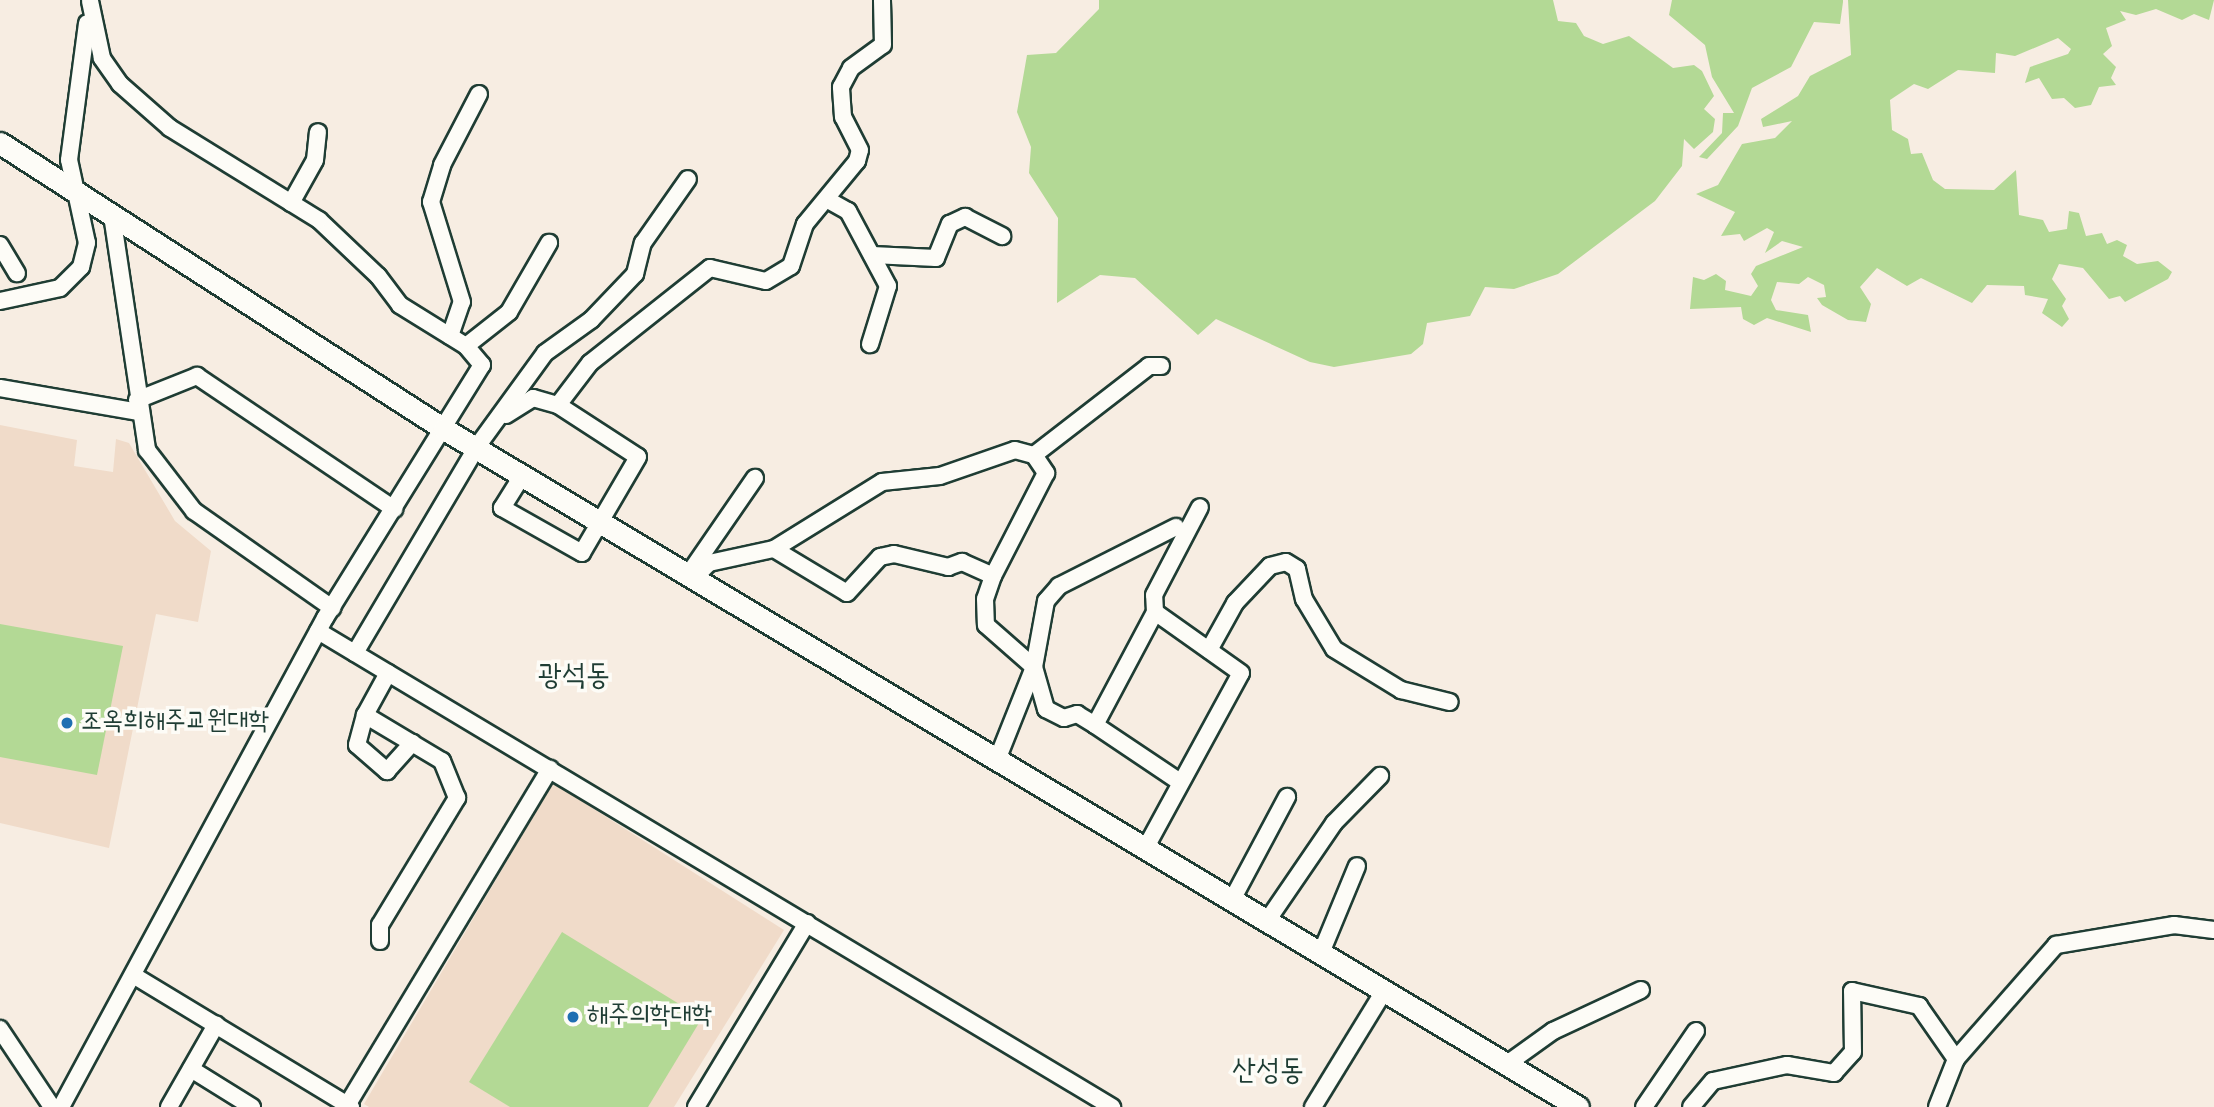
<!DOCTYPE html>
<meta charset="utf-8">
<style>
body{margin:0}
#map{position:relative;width:2214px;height:1107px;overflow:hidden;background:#f7ede2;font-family:Dekko,"Poor Story",sans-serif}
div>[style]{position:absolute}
.built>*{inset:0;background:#f0dbc9}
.green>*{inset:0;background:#b3d995}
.roads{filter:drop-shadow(2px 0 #1f3d34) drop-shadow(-2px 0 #1f3d34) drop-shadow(0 2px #1f3d34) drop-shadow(0 -2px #1f3d34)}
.minor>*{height:16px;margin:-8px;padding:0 8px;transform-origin:8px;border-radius:8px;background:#fdfcf7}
.major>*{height:21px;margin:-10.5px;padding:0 10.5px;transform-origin:10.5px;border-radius:10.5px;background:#fdfcf7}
.dots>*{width:19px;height:19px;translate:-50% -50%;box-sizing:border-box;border:4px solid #fdfcf7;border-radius:50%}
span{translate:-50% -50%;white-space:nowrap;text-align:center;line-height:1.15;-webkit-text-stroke:7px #fdfcf7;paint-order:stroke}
.poi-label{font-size:26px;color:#1f3d34}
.left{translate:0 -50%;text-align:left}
.quarter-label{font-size:30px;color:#1f3d34}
</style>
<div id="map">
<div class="built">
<i style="clip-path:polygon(0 425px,77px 440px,74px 466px,113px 472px,116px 439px,129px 443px,175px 521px,211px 551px,198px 622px,156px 614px,109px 848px,0 823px)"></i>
<i style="clip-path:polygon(553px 783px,784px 930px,674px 1107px,369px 1107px,364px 1104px)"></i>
</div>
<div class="green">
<i style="clip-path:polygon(1099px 0,1553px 0,1558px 21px,1576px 23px,1584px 36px,1603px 44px,1629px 36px,1673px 68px,1694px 65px,1702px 71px,1714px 96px,1704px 109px,1715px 119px,1713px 132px,1694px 149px,1684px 139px,1682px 166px,1655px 201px,1558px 274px,1514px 289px,1485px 287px,1470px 316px,1427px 323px,1423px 344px,1411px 354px,1334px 367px,1310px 362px,1216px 319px,1198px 335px,1135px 278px,1100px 275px,1057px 303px,1058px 218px,1029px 173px,1031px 147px,1017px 112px,1027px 55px,1056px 53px,1099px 9px)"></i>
<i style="clip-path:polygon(1672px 0,1843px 0,1843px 2px,1840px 24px,1814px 22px,1791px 67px,1752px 88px,1738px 126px,1707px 159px,1699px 157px,1722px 133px,1723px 113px,1734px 113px,1712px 77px,1705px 45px,1669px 15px)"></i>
<i style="clip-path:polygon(1848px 0,2214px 0,2209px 20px,2194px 14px,2182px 20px,2156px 9px,2136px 15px,2120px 11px,2126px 20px,2106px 28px,2112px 46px,2103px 54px,2116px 67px,2111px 78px,2116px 85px,2099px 87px,2091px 105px,2075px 108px,2064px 98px,2052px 99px,2039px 78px,2025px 83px,2030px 67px,2068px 54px,2071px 49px,2058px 38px,2015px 56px,1996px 53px,1995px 73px,1958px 70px,1928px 89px,1914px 84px,1890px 100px,1892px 130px,1908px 139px,1911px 154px,1922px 153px,1933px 180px,1945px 189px,1994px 190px,2016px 170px,2019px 215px,2043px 220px,2049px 232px,2067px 229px,2069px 211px,2079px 213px,2086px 236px,2102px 233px,2107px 244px,2117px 240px,2127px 245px,2123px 256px,2137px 264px,2158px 261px,2172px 272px,2168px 279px,2125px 302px,2120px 296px,2109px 299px,2083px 268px,2059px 264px,2052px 279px,2066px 299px,2062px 306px,2069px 319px,2062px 327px,2042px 313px,2048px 299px,2025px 295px,2024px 286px,1987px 285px,1972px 303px,1921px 278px,1907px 286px,1877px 268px,1860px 287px,1871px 304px,1866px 322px,1848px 320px,1822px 305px,1817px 298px,1826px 297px,1824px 285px,1808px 277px,1799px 284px,1777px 282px,1771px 300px,1776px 310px,1808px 315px,1811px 332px,1767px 318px,1754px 325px,1743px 319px,1741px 307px,1690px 309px,1693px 277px,1704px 280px,1716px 274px,1726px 281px,1725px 290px,1751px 296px,1758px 286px,1751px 274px,1756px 266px,1803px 247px,1782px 241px,1765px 253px,1774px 232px,1767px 228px,1744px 241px,1740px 234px,1721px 236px,1735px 212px,1696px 194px,1718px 185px,1742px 144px,1775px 138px,1792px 121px,1763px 127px,1761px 119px,1798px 96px,1810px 76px,1851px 55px)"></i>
<i style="clip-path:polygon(0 624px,123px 646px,97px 775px,0 757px)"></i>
<i style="clip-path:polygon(562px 932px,702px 1018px,648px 1107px,510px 1107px,469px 1082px)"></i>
</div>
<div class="roads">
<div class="minor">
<i style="left:828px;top:200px;width:23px;rotate:29deg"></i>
<i style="left:848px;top:211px;width:85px;rotate:61.9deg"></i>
<i style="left:888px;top:286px;width:61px;rotate:107.2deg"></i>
<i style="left:291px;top:203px;width:49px;rotate:-60.8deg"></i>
<i style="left:315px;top:160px;width:28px;rotate:-84deg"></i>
<i style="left:112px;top:215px;width:238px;rotate:81.5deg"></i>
<i style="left:147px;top:450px;width:77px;rotate:52.4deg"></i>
<i style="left:194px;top:511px;width:169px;rotate:35.1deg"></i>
<i style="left:0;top:245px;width:33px;rotate:59deg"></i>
<i style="left:872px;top:255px;width:64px;rotate:2.7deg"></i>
<i style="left:936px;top:258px;width:37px;rotate:-68deg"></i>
<i style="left:950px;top:224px;width:17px;rotate:-25deg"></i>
<i style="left:965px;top:217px;width:42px;rotate:27.2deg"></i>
<i style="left:0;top:301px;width:61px;rotate:-12.2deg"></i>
<i style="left:60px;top:288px;width:30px;rotate:-45deg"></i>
<i style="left:81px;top:267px;width:25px;rotate:-76deg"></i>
<i style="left:87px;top:243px;width:85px;rotate:-102.2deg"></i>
<i style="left:69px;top:160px;width:138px;rotate:-82.5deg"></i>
<i style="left:450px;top:336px;width:36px;rotate:-71deg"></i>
<i style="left:462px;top:302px;width:105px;rotate:-107.2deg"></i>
<i style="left:431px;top:202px;width:39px;rotate:-73deg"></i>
<i style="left:442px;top:165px;width:80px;rotate:-62.5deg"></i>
<i style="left:466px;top:346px;width:55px;rotate:-38.3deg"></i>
<i style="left:509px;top:312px;width:80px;rotate:-59.9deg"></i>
<i style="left:0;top:388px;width:141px;rotate:9.8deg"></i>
<i style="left:137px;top:400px;width:65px;rotate:-21.8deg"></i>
<i style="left:197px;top:376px;width:238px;rotate:34deg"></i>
<i style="left:558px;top:405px;width:53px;rotate:-52.7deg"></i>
<i style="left:590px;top:363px;width:153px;rotate:-38.4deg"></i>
<i style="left:710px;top:268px;width:57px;rotate:13.1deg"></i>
<i style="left:766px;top:281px;width:29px;rotate:-31deg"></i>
<i style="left:791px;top:266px;width:44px;rotate:-71.6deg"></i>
<i style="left:805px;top:224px;width:82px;rotate:-50.5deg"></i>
<i style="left:857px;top:161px;width:11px;rotate:-75deg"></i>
<i style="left:860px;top:150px;width:37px;rotate:-117deg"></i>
<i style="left:843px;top:117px;width:30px;rotate:-94deg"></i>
<i style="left:841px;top:87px;width:21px;rotate:-62deg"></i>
<i style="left:851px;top:68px;width:39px;rotate:-36deg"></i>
<i style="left:883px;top:45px;width:45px;rotate:-91.3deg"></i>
<i style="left:506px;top:415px;width:32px;rotate:-32deg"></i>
<i style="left:533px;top:398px;width:26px;rotate:16deg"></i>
<i style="left:558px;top:405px;width:95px;rotate:33deg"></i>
<i style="left:638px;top:457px;width:111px;rotate:120.3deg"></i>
<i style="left:582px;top:553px;width:92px;rotate:-150.6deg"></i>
<i style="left:502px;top:508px;width:38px;rotate:-58deg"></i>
<i style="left:1034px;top:455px;width:22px;rotate:56deg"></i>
<i style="left:1046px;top:473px;width:116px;rotate:117.2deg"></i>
<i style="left:993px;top:576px;width:24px;rotate:109deg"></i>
<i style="left:985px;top:599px;width:26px;rotate:88deg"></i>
<i style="left:986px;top:625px;width:64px;rotate:41.2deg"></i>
<i style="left:1034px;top:667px;width:44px;rotate:74.1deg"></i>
<i style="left:1046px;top:709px;width:20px;rotate:27deg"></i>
<i style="left:1064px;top:718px;width:14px;rotate:-17deg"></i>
<i style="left:1077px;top:714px;width:21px;rotate:31deg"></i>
<i style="left:774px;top:549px;width:85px;rotate:31.1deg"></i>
<i style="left:847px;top:593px;width:49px;rotate:-47.5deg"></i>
<i style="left:880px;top:557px;width:14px;rotate:-12deg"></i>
<i style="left:894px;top:554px;width:56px;rotate:13.5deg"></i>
<i style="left:948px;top:567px;width:15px;rotate:-20deg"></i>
<i style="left:962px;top:562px;width:34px;rotate:24deg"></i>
<i style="left:688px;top:575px;width:118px;rotate:-55.4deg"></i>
<i style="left:694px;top:578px;width:21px;rotate:-45deg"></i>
<i style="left:709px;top:563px;width:66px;rotate:-12.2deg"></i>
<i style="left:774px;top:549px;width:127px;rotate:-31.8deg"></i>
<i style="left:882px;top:482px;width:58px;rotate:-5.9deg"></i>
<i style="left:940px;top:476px;width:79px;rotate:-19.1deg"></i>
<i style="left:1015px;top:450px;width:20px;rotate:15deg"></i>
<i style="left:1034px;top:455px;width:145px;rotate:-37.7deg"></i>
<i style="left:1149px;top:366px;width:12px"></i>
<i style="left:318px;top:631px;width:926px;rotate:30.94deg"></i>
<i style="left:1209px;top:650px;width:54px;rotate:-61deg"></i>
<i style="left:1235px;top:603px;width:51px;rotate:-46.6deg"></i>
<i style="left:1270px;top:566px;width:16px;rotate:-14deg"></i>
<i style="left:1286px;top:562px;width:13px;rotate:32deg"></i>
<i style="left:1297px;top:569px;width:31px;rotate:77deg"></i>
<i style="left:1304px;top:599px;width:58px;rotate:59deg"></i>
<i style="left:1334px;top:649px;width:79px;rotate:31.5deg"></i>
<i style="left:1401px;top:690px;width:50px;rotate:13.8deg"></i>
<i style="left:355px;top:653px;width:238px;rotate:-59.4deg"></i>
<i style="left:476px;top:448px;width:117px;rotate:-54deg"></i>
<i style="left:545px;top:353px;width:57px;rotate:-35.7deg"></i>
<i style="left:591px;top:320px;width:64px;rotate:-46.3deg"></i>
<i style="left:635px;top:274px;width:32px;rotate:-76deg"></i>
<i style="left:643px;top:243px;width:78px;rotate:-54.9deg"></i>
<i style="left:365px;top:715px;width:31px;rotate:105deg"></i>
<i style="left:357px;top:745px;width:40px;rotate:41deg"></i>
<i style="left:387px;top:771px;width:38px;rotate:-48deg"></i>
<i style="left:997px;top:760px;width:100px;rotate:-68.3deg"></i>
<i style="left:1034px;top:667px;width:67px;rotate:-79.7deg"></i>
<i style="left:1046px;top:601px;width:20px;rotate:-49deg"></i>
<i style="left:1059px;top:586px;width:131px;rotate:-26.8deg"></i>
<i style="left:1177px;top:780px;width:99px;rotate:-146.1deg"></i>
<i style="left:1095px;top:725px;width:128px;rotate:-62deg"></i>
<i style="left:1155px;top:612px;width:17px;rotate:-93deg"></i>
<i style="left:1154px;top:595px;width:99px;rotate:-62.4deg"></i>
<i style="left:1145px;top:849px;width:200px;rotate:-61.4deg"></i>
<i style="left:1241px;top:673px;width:105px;rotate:-144.7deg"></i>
<i style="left:1232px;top:900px;width:117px;rotate:-61.9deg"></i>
<i style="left:1267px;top:921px;width:119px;rotate:-55.6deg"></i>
<i style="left:1334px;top:823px;width:66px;rotate:-45.6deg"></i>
<i style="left:380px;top:941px;width:16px;rotate:-90deg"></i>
<i style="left:380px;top:925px;width:149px;rotate:-58.8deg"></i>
<i style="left:457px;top:798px;width:40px;rotate:-112deg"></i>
<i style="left:442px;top:761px;width:90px;rotate:-149.1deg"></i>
<i style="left:365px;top:715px;width:48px;rotate:-61.3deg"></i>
<i style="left:1321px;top:953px;width:94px;rotate:-67.5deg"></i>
<i style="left:133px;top:975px;width:255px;rotate:31.2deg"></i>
<i style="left:0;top:1029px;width:94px;rotate:56.3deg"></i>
<i style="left:1507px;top:1064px;width:57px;rotate:-35.7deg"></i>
<i style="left:1553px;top:1031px;width:97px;rotate:-25deg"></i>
<i style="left:191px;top:1069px;width:72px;rotate:31.9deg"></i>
<i style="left:61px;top:1107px;width:556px;rotate:-61.64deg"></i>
<i style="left:325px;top:618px;width:298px;rotate:-58.2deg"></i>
<i style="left:482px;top:365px;width:25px;rotate:-130deg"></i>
<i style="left:466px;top:346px;width:78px;rotate:-148.2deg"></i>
<i style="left:400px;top:305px;width:36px;rotate:-127deg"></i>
<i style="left:378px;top:276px;width:81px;rotate:-136.5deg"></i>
<i style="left:319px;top:220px;width:175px;rotate:-148.3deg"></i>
<i style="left:170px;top:128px;width:67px;rotate:-138.7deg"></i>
<i style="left:120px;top:84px;width:32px;rotate:-125deg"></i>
<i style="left:102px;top:58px;width:58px;rotate:-101.9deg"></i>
<i style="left:169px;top:1107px;width:95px;rotate:-60.2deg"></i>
<i style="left:346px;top:1107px;width:395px;rotate:-58.9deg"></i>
<i style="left:696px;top:1107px;width:215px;rotate:-58.9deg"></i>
<i style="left:1313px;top:1107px;width:136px;rotate:-58.5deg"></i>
<i style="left:1644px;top:1107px;width:92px;rotate:-55.6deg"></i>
<i style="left:1691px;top:1107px;width:34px;rotate:-50deg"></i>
<i style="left:1713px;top:1081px;width:76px;rotate:-12.2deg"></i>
<i style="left:1787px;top:1065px;width:48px;rotate:9.7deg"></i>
<i style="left:1834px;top:1073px;width:28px;rotate:-48deg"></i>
<i style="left:1853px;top:1052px;width:61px;rotate:-90.9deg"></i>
<i style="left:1852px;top:991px;width:69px;rotate:12.6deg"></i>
<i style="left:1919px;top:1006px;width:65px;rotate:55.1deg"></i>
<i style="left:1937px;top:1107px;width:52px;rotate:-68.4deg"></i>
<i style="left:1956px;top:1059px;width:152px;rotate:-48.7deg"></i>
<i style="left:2056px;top:945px;width:120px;rotate:-9.6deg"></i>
<i style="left:2174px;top:925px;width:40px;rotate:7.1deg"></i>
</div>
<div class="major">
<i style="left:0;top:143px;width:528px;rotate:32.79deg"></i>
<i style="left:444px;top:429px;width:1321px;rotate:30.87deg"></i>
</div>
</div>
<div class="dots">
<i style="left:67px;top:723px;background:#1f6fb2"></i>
<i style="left:573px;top:1017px;background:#1f6fb2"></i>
</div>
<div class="poi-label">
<span class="left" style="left:81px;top:723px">조옥희해주교원대학</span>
<span class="left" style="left:587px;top:1017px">해주의학대학</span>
</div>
<div class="quarter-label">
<span style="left:574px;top:679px">광석동</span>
<span style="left:1268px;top:1074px">산성동</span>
</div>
</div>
